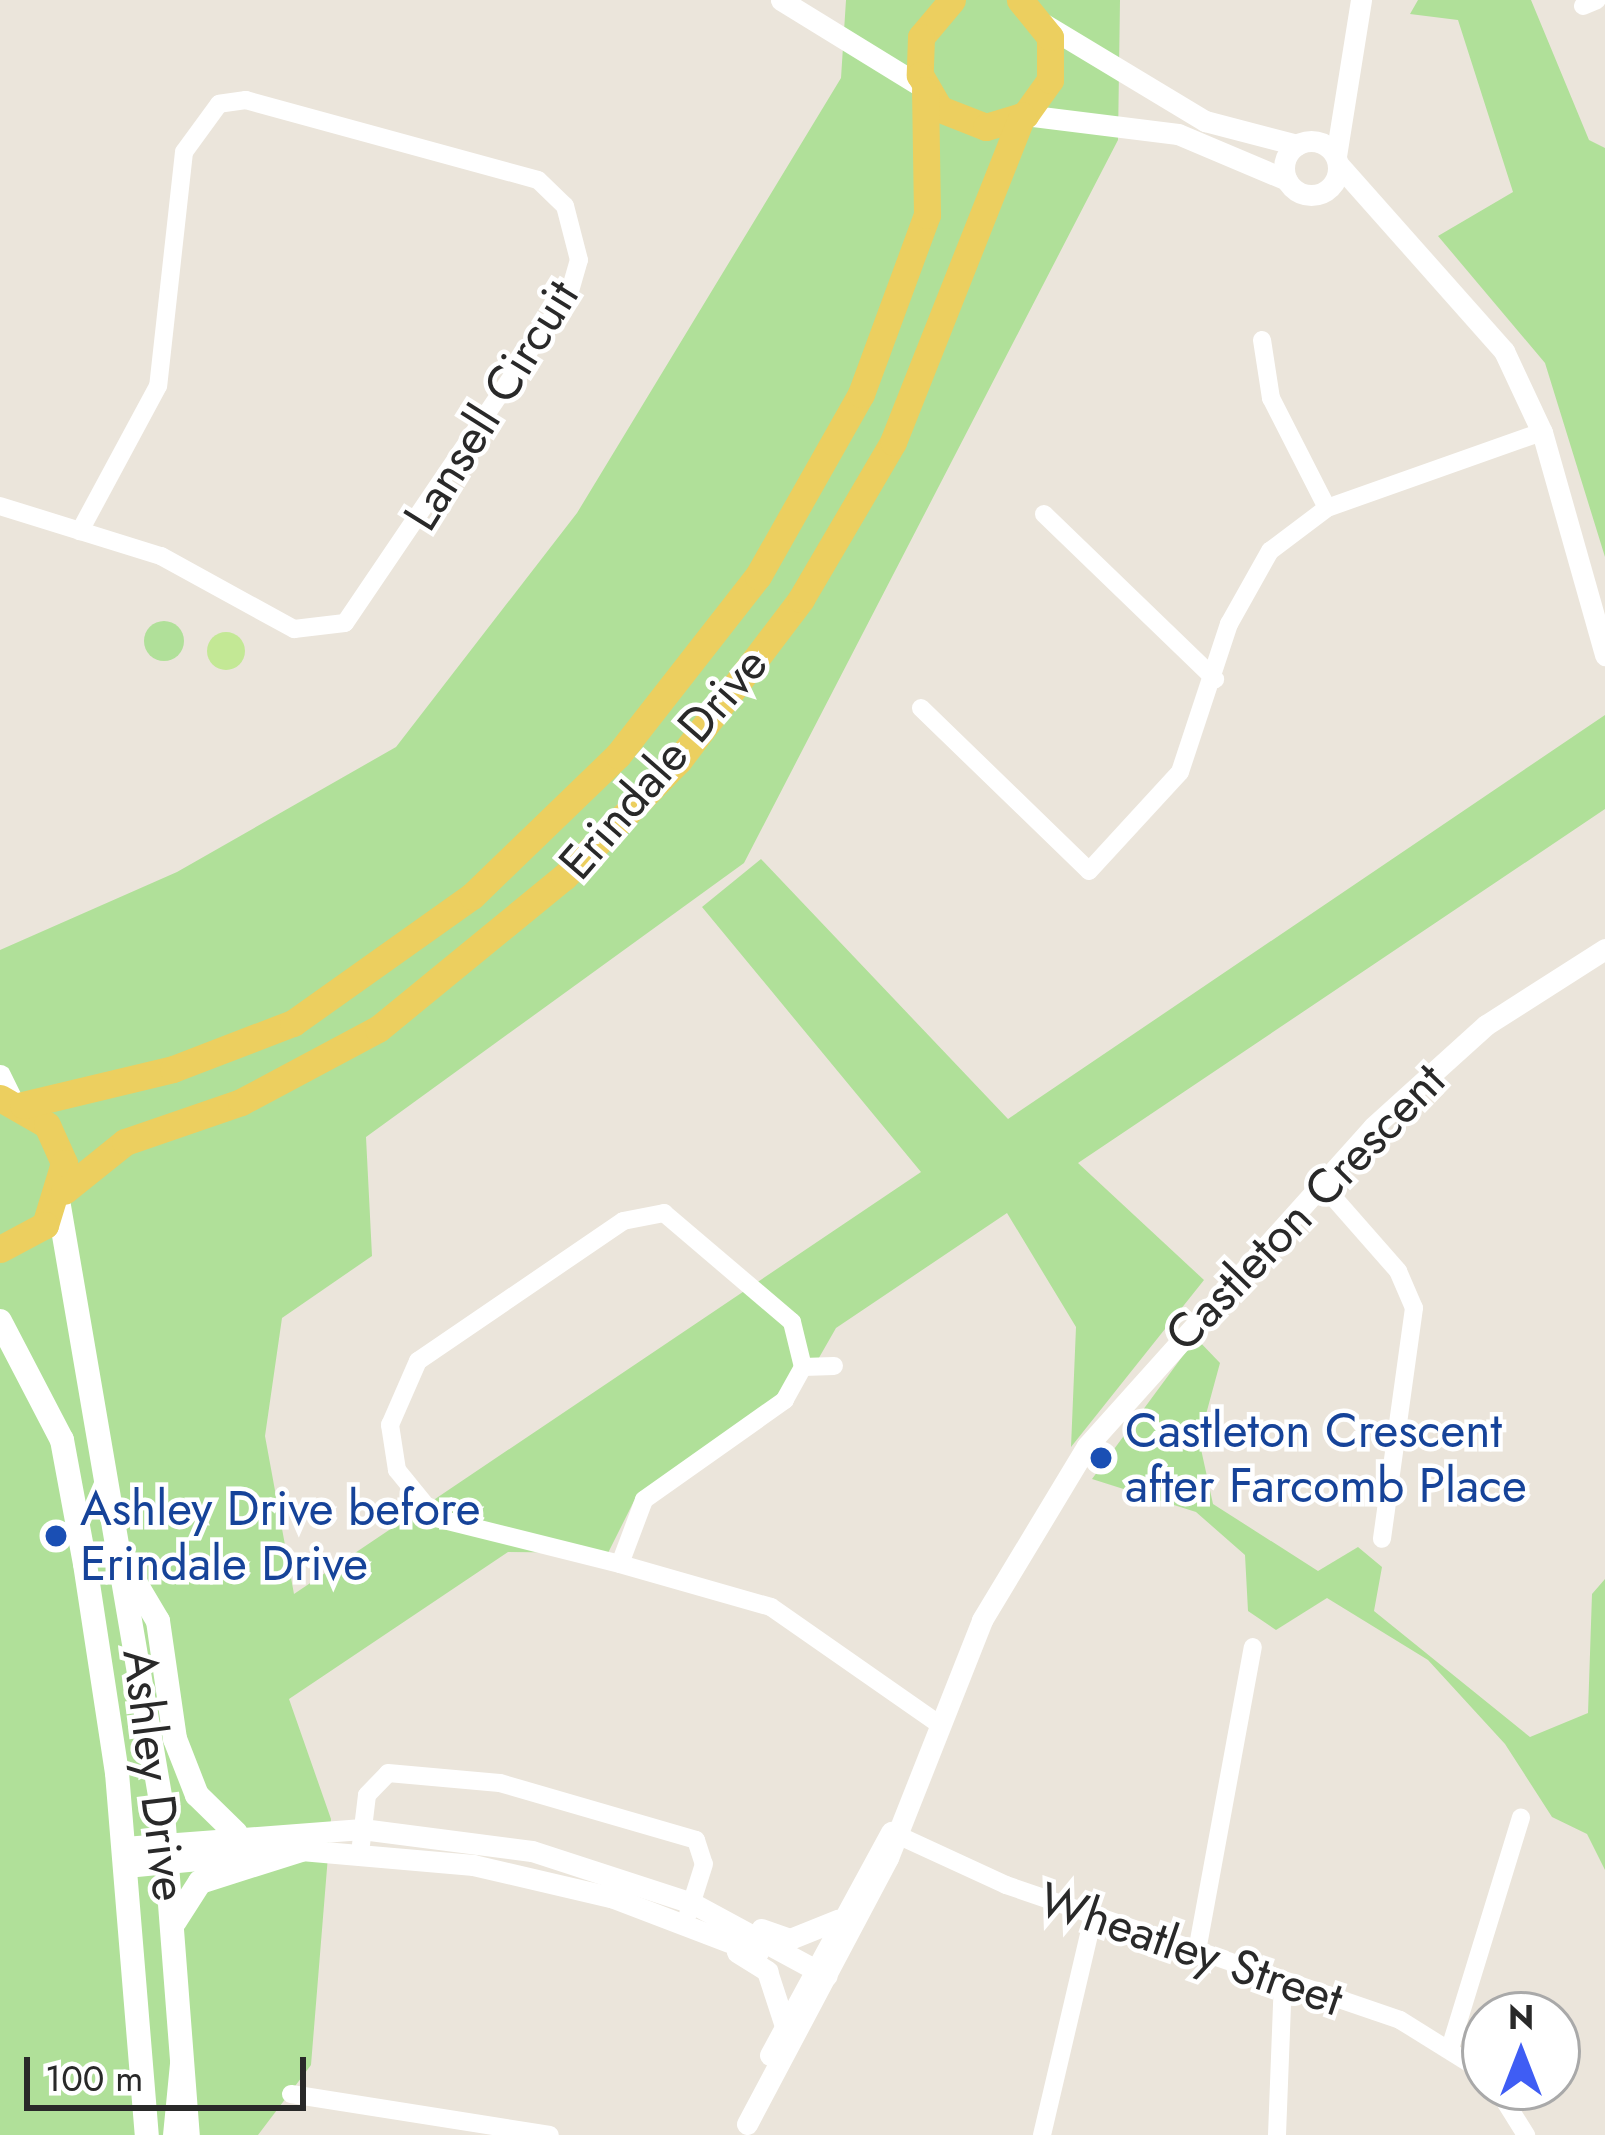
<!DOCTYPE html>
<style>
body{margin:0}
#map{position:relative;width:1605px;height:2135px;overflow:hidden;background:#ebe5db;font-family:Jost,sans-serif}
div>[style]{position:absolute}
.green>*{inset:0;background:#b0e099}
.round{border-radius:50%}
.pitch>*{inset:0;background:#c3e895}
.minor>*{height:18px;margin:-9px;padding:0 9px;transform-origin:9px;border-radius:9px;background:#fff}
.tertiary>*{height:21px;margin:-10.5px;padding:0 10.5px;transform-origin:10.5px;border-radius:10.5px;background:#fff}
.tertiary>.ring{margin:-10.5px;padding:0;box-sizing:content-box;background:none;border:21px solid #fff;border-radius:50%}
.secondary>*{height:24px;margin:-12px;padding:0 12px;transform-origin:12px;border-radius:12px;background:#fff}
.primary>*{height:27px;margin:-13.5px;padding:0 13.5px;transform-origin:13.5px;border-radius:13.5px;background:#eccf5f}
.dots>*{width:33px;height:33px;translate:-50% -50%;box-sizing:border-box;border:6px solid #fff;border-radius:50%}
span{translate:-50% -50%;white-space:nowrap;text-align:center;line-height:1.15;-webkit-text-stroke:9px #fff;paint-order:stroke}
.street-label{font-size:48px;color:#292929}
.transit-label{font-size:48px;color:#164399}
.left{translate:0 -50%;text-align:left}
.north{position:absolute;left:1461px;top:1991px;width:120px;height:120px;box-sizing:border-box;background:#fff;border:3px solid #a9a9a9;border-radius:50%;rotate:0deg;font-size:33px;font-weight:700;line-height:48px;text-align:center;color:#292929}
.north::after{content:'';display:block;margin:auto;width:42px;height:54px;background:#3f5df4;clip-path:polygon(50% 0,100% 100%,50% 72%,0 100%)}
.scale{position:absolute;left:24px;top:2057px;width:282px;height:54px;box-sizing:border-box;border:6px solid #292929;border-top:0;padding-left:15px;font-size:36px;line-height:42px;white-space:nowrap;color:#292929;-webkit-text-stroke:9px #fff;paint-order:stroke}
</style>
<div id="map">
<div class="green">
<i style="clip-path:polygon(846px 0,1120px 0,1118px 140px,744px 863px,366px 1137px,372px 1256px,282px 1318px,265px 1436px,294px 1594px,921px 1172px,702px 907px,761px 859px,1008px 1119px,1605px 715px,1605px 809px,1078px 1163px,1204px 1280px,1071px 1447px,1076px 1327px,1007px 1213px,836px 1328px,812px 1370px,634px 1501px,608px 1553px,508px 1552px,289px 1699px,331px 1819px,311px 2065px,258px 2135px,0 2135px,0 950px,177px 872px,396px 747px,577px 513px,841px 78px)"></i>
<i style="clip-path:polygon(1418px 0,1531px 0,1589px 140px,1605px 148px,1605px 557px,1545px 363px,1438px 236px,1513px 192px,1458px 20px,1410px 14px)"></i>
<i class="round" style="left:144px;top:621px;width:40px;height:40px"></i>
<i style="clip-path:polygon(1196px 1338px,1220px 1363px,1199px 1440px,1213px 1504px,1318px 1571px,1358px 1547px,1382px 1567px,1374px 1611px,1530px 1737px,1588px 1713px,1592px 1594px,1605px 1579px,1605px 1870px,1587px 1834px,1552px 1817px,1505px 1744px,1428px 1660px,1327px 1598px,1276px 1630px,1248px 1611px,1245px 1555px,1196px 1512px,1092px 1479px)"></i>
</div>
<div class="pitch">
<i class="round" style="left:207px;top:632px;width:38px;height:38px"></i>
</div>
<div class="minor">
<i style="left:1583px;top:6px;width:15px;rotate:-23deg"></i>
<i style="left:1262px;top:340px;width:59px;rotate:81.2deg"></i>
<i style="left:1271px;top:398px;width:123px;rotate:63deg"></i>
<i style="left:0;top:506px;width:169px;rotate:17.3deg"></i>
<i style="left:161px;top:556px;width:152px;rotate:28.8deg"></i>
<i style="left:294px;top:629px;width:51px;rotate:-6.7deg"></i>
<i style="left:345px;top:623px;width:401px;rotate:-55.9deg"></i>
<i style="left:570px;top:291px;width:32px;rotate:-74deg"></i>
<i style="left:579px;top:260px;width:56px;rotate:-104.5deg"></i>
<i style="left:565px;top:206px;width:37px;rotate:-136deg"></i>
<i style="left:538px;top:180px;width:303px;rotate:-164.7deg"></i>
<i style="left:246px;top:100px;width:27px;rotate:172deg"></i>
<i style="left:219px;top:104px;width:59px;rotate:126.1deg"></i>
<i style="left:184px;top:152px;width:235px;rotate:96.3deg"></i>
<i style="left:158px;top:386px;width:165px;rotate:118.3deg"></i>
<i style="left:1044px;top:514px;width:238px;rotate:44deg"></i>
<i style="left:921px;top:708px;width:234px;rotate:44.1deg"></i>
<i style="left:1089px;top:871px;width:134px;rotate:-47.4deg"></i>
<i style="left:1180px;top:772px;width:156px;rotate:-71.7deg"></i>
<i style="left:1229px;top:624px;width:84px;rotate:-60.7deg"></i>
<i style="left:1270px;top:551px;width:71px;rotate:-37deg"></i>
<i style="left:1327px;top:508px;width:228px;rotate:-19.5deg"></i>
<i style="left:1319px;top:1181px;width:120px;rotate:48.7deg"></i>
<i style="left:1398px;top:1271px;width:40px;rotate:66.6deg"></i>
<i style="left:1414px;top:1308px;width:233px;rotate:97.9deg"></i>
<i style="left:803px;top:1367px;width:31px;rotate:-2deg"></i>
<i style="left:620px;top:1564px;width:190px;rotate:-166deg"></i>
<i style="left:436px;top:1518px;width:62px;rotate:-129.1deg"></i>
<i style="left:397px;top:1470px;width:46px;rotate:-98.8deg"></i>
<i style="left:390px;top:1425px;width:70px;rotate:-66.4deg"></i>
<i style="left:418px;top:1361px;width:248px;rotate:-34.3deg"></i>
<i style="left:623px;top:1221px;width:42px;rotate:-11deg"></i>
<i style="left:664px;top:1213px;width:168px;rotate:40.4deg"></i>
<i style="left:792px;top:1322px;width:46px;rotate:76.3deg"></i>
<i style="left:803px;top:1367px;width:38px;rotate:119deg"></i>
<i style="left:785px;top:1400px;width:173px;rotate:144.7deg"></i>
<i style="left:644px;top:1500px;width:68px;rotate:110.6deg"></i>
<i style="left:620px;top:1564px;width:157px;rotate:15.9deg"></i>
<i style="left:771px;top:1607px;width:203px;rotate:34.9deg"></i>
<i style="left:891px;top:1832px;width:127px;rotate:24.7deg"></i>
<i style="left:1006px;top:1885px;width:416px;rotate:18.9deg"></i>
<i style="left:1400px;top:2020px;width:100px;rotate:31.9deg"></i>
<i style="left:360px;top:1853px;width:58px;rotate:-83.1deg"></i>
<i style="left:367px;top:1795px;width:30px;rotate:-46deg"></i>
<i style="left:388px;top:1773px;width:112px;rotate:5.1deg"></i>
<i style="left:500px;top:1783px;width:204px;rotate:16.2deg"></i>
<i style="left:696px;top:1840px;width:25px;rotate:72deg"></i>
<i style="left:704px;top:1864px;width:52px;rotate:107.7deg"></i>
<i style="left:1197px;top:1951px;width:309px;rotate:-79.6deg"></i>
<i style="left:1451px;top:2045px;width:238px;rotate:-72.9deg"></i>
<i style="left:1496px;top:2087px;width:57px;rotate:58deg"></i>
<i style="left:291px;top:2094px;width:262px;rotate:9deg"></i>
<i style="left:1042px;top:2135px;width:224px;rotate:-76.8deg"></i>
<i style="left:1277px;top:2135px;width:154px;rotate:-87.8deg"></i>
</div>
<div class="tertiary">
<i style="left:781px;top:0;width:168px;rotate:31.6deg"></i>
<i style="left:1044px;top:24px;width:188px;rotate:31.1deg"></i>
<i style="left:1205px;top:121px;width:95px;rotate:14.6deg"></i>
<i style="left:1025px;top:115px;width:154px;rotate:7.1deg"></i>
<i style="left:1178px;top:134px;width:118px;rotate:22.9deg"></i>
<i class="ring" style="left:1284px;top:141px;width:33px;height:33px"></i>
<i style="left:1336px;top:156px;width:158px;rotate:-80.9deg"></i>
<i style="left:1338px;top:164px;width:250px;rotate:48.4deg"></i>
<i style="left:1504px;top:351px;width:89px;rotate:64.9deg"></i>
<i style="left:1542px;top:432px;width:232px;rotate:74.2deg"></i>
<i style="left:0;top:1075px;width:28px;rotate:64deg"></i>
<i style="left:124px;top:1847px;width:239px;rotate:-4.3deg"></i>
<i style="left:362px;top:1829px;width:171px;rotate:7.4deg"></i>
<i style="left:532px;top:1851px;width:168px;rotate:18deg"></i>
<i style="left:692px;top:1903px;width:153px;rotate:28.4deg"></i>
<i style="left:126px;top:1867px;width:176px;rotate:-5.5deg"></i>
<i style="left:301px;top:1850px;width:173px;rotate:5deg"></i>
<i style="left:473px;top:1865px;width:142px;rotate:13.1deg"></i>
<i style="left:611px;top:1897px;width:157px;rotate:20.9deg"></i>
<i style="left:761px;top:1929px;width:31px;rotate:19deg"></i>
<i style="left:790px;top:1939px;width:51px;rotate:-22deg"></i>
<i style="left:737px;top:1952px;width:36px;rotate:32deg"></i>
<i style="left:767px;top:1971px;width:55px;rotate:71.9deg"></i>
<i style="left:770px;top:2055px;width:254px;rotate:-61.5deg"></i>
<i style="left:747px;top:2124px;width:301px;rotate:-62.1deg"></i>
<i style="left:888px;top:1858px;width:256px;rotate:-68.4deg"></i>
<i style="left:982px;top:1620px;width:203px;rotate:-58.9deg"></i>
<i style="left:1087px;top:1446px;width:428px;rotate:-48.1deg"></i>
<i style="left:1373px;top:1127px;width:152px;rotate:-42.1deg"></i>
<i style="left:1486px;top:1025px;width:141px;rotate:-32.6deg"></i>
<i style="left:173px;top:2135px;width:81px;rotate:-84.4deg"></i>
</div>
<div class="secondary">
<i style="left:59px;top:1206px;width:616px;rotate:80.28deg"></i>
<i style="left:163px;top:1813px;width:323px;rotate:85.6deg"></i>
<i style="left:0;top:1321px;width:134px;rotate:62.5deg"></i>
<i style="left:62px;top:1440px;width:126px;rotate:79.5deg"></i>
<i style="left:85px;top:1564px;width:211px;rotate:81.3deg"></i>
<i style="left:117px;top:1773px;width:363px;rotate:85.3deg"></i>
<i style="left:136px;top:1584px;width:43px;rotate:59.3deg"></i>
<i style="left:158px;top:1621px;width:119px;rotate:81.8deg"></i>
<i style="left:175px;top:1739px;width:60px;rotate:68.6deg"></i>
<i style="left:197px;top:1795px;width:54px;rotate:44.3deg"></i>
<i style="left:175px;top:1921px;width:46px;rotate:-57.3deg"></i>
<i style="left:200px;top:1882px;width:106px;rotate:-17.6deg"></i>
</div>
<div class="primary">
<i style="left:952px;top:0;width:48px;rotate:130deg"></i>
<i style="left:921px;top:37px;width:38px;rotate:92deg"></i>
<i style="left:920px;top:75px;width:39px;rotate:60deg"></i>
<i style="left:940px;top:109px;width:49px;rotate:21.4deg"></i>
<i style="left:986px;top:127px;width:41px;rotate:-17.1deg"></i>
<i style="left:1025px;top:115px;width:43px;rotate:-54.5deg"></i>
<i style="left:1050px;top:80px;width:43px;rotate:-90deg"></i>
<i style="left:1050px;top:37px;width:48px;rotate:-129deg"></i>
<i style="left:0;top:1098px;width:54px;rotate:29.9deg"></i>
<i style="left:47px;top:1125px;width:42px;rotate:65.9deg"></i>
<i style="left:64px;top:1163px;width:65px;rotate:107deg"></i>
<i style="left:45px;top:1225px;width:51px;rotate:151.9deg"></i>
<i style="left:23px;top:1105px;width:154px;rotate:-13.5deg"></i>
<i style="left:173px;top:1069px;width:129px;rotate:-21deg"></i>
<i style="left:293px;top:1023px;width:219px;rotate:-35.4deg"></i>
<i style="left:472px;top:896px;width:203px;rotate:-44deg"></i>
<i style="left:618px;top:755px;width:227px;rotate:-52deg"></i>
<i style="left:758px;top:576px;width:209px;rotate:-60.5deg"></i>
<i style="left:861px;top:394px;width:191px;rotate:-69.8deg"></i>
<i style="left:927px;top:215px;width:125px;rotate:-90.9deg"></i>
<i style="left:64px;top:1191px;width:78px;rotate:-38.8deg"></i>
<i style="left:125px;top:1142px;width:123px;rotate:-19deg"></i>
<i style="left:241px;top:1102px;width:155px;rotate:-28.1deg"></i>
<i style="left:378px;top:1029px;width:240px;rotate:-39.3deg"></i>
<i style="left:564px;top:877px;width:164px;rotate:-45.5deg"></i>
<i style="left:679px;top:760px;width:202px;rotate:-52.8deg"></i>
<i style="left:801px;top:599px;width:182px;rotate:-59.6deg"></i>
<i style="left:893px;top:442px;width:351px;rotate:-68.4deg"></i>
</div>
<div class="dots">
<i style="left:1101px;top:1458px;background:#1a4fb4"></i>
<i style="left:56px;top:1536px;background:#1a4fb4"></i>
</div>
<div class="street-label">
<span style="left:491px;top:405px;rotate:-58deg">Lansell Circuit</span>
<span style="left:663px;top:763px;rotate:-49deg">Erindale Drive</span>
<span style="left:1305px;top:1207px;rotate:-46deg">Castleton Crescent</span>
<span style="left:155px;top:1775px;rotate:83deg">Ashley Drive</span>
<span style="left:1191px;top:1949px;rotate:19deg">Wheatley Street</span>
</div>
<div class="transit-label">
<span class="left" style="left:1125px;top:1458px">Castleton Crescent<br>after Farcomb Place</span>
<span class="left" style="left:80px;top:1536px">Ashley Drive before<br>Erindale Drive</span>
</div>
<div class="north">N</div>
<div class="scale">100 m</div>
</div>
